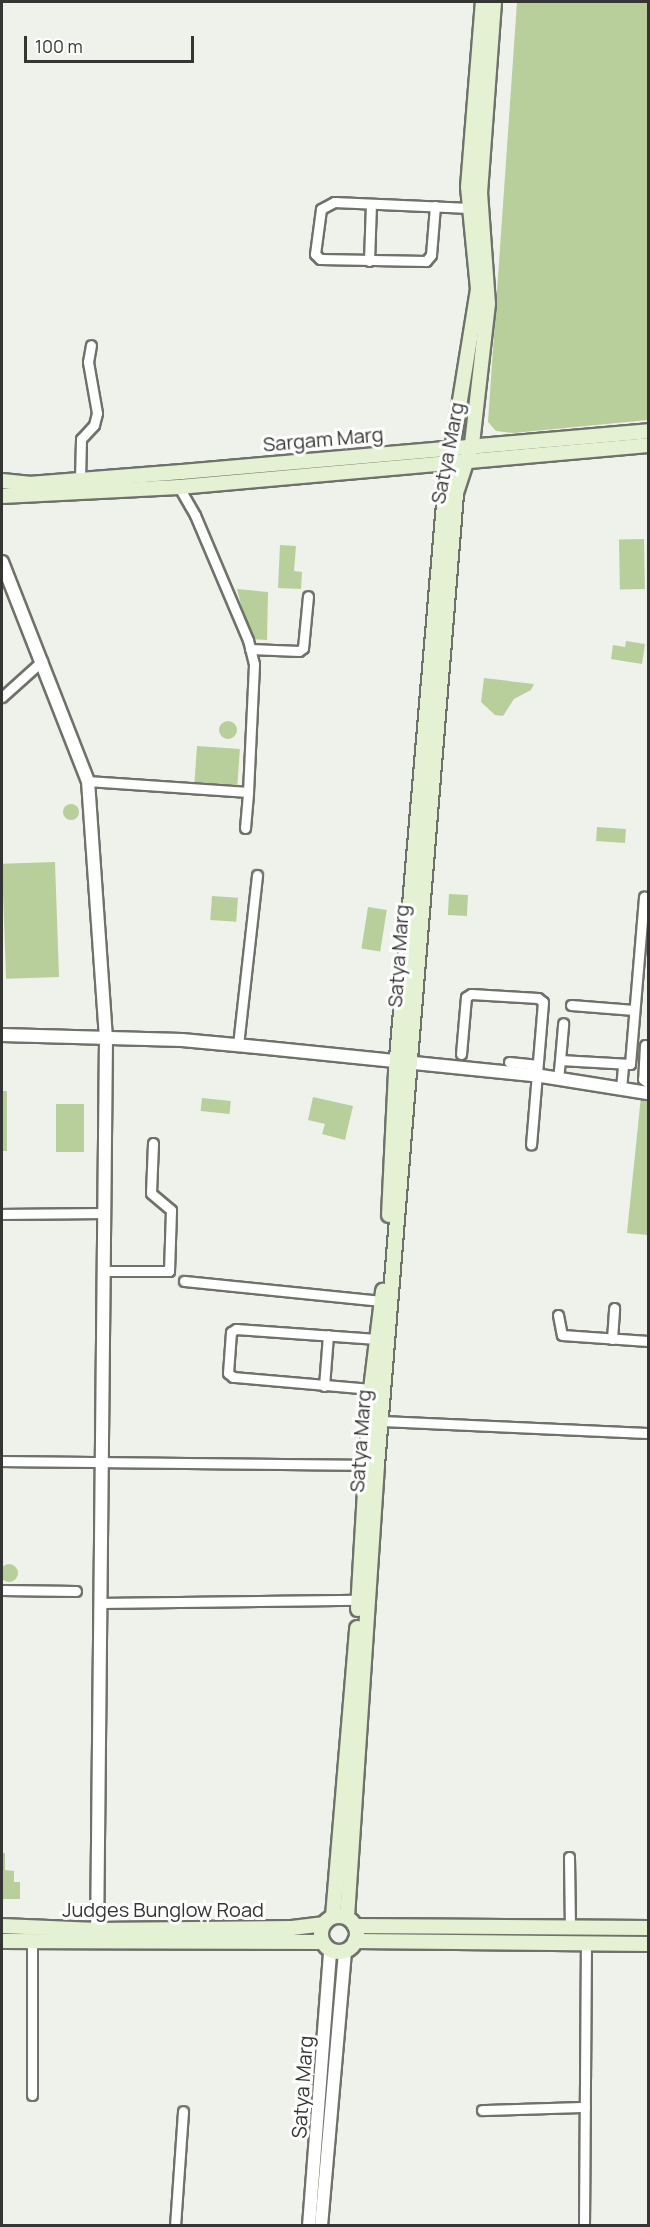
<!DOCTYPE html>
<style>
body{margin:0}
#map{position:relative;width:650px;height:2227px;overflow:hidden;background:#eef2ea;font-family:Manrope,sans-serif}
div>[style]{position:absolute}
.green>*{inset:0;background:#b8cf9c;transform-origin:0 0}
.round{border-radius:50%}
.roads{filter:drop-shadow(2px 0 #6f726b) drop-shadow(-2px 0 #6f726b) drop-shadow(0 2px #6f726b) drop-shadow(0 -2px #6f726b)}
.minor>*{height:9px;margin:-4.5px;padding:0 4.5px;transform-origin:4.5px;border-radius:4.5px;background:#fff}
.tertiary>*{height:12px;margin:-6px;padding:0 6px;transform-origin:6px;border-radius:6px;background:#fff}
.secondary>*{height:14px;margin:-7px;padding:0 7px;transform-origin:7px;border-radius:7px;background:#e4f1d3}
.secondary>.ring{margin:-7px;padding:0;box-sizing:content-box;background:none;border:14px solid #e4f1d3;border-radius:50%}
span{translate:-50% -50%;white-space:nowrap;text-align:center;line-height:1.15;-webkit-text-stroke:6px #fff;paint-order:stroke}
.street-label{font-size:20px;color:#353633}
.frame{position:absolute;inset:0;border:3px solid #353633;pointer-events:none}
.scale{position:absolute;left:24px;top:36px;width:170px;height:27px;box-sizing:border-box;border:3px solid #353633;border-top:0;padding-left:8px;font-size:18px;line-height:21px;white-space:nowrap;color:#353633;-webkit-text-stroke:4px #fff;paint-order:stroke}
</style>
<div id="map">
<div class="green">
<i style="clip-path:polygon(517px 2px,648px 2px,648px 420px,513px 433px,496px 431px,488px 422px)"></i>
<i style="left:644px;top:539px;width:50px;height:25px;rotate:89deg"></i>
<i style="clip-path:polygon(280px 545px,296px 546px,294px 571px,302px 572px,301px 589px,278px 588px)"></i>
<i style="clip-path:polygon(237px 589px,268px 592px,267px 640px,250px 639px)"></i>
<i style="clip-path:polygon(626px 641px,645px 644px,642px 664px,611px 659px,613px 645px,625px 647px)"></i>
<i style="clip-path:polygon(484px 678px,534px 684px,531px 690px,514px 699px,503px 716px,495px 715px,481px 702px)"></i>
<i class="round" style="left:219px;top:721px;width:18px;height:18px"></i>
<i style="left:197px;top:746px;width:43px;height:36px;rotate:4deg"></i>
<i class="round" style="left:63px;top:804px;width:16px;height:16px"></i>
<i style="left:597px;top:827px;width:29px;height:14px;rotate:4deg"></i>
<i style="left:55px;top:862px;width:115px;height:53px;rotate:88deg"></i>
<i style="left:449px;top:894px;width:19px;height:21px;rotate:3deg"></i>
<i style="left:212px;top:896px;width:26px;height:24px;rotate:4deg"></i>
<i style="left:368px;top:907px;width:19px;height:42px;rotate:9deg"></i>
<i style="left:2px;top:1091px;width:5px;height:60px"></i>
<i style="clip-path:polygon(641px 1096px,648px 1097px,648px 1235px,627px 1233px)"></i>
<i style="clip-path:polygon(313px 1097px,353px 1106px,345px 1140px,322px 1134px,325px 1124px,308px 1120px)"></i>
<i style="left:202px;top:1098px;width:29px;height:13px;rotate:6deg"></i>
<i style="left:56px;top:1104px;width:28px;height:48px"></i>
<i class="round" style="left:0;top:1564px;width:18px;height:18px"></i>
<i style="clip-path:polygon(2px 1853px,5px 1853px,5px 1870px,14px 1871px,14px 1882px,20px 1882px,20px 1899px,2px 1899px)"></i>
</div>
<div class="roads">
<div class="minor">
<i style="left:435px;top:206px;width:49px;rotate:94.7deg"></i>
<i style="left:431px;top:255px;width:8px;rotate:130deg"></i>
<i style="left:426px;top:261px;width:106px;rotate:-178.9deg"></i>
<i style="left:320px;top:259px;width:7px;rotate:-135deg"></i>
<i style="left:315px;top:254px;width:45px;rotate:-82.4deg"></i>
<i style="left:321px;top:209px;width:15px;rotate:-28deg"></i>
<i style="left:334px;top:202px;width:136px;rotate:2.5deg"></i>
<i style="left:369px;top:261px;width:57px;rotate:-88deg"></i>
<i style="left:80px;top:480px;width:41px;rotate:-88.6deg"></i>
<i style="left:81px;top:439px;width:19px;rotate:-47deg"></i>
<i style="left:94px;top:425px;width:12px;rotate:-76deg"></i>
<i style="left:97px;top:413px;width:52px;rotate:-100deg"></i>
<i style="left:88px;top:362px;width:17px;rotate:-80deg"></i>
<i style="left:250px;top:649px;width:49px;rotate:2.3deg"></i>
<i style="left:299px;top:651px;width:5px;rotate:-37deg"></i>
<i style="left:303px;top:648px;width:52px;rotate:-84.5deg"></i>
<i style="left:2px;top:697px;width:54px;rotate:-42deg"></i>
<i style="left:88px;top:781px;width:160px;rotate:3.9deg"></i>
<i style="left:248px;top:792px;width:128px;rotate:-87.3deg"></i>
<i style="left:254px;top:664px;width:25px;rotate:-104deg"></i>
<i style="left:248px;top:640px;width:136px;rotate:-113deg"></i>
<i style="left:195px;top:515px;width:32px;rotate:-120deg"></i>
<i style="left:245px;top:828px;width:36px;rotate:-85deg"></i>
<i style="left:571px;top:1005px;width:63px;rotate:4.5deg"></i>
<i style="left:238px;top:1045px;width:171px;rotate:-83.6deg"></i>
<i style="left:645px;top:1045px;width:34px;rotate:93deg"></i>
<i style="left:643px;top:1079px;width:6px;rotate:39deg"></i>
<i style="left:461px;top:1054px;width:57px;rotate:-85deg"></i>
<i style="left:466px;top:997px;width:6px;rotate:-31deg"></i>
<i style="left:471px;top:994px;width:67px;rotate:3.4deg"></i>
<i style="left:538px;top:998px;width:6px;rotate:39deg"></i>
<i style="left:543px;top:1002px;width:143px;rotate:94.8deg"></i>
<i style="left:560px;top:1060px;width:37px;rotate:-85deg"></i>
<i style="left:509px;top:1062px;width:27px;rotate:6deg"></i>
<i style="left:558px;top:1079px;width:19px;rotate:-84deg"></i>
<i style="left:560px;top:1060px;width:70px;rotate:3.3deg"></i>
<i style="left:630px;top:1064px;width:168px;rotate:-85.2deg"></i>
<i style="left:621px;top:1089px;width:23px;rotate:-85deg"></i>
<i style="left:2px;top:1214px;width:100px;rotate:-0.6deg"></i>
<i style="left:104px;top:1271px;width:65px"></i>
<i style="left:169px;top:1271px;width:61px;rotate:-88.1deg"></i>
<i style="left:171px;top:1210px;width:26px;rotate:-140deg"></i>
<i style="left:151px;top:1193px;width:50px;rotate:-87.7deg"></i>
<i style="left:184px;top:1281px;width:199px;rotate:5.8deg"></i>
<i style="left:558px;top:1315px;width:20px;rotate:79deg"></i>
<i style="left:562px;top:1335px;width:86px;rotate:4deg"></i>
<i style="left:612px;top:1339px;width:31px;rotate:-86deg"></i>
<i style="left:324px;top:1386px;width:51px;rotate:-85.5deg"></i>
<i style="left:371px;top:1389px;width:139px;rotate:-175deg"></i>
<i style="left:233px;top:1377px;width:6px;rotate:-141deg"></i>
<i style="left:228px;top:1373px;width:41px;rotate:-85.8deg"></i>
<i style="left:231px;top:1332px;width:6px;rotate:-31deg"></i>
<i style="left:236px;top:1329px;width:141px;rotate:4.1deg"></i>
<i style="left:381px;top:1421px;width:267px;rotate:2.6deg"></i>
<i style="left:2px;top:1461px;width:370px;rotate:0.6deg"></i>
<i style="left:2px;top:1590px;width:74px;rotate:0.8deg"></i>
<i style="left:99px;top:1603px;width:260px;rotate:-0.7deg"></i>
<i style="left:569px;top:1857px;width:71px;rotate:89.2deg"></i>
<i style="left:32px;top:2095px;width:154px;rotate:-90deg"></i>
<i style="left:482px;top:2110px;width:103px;rotate:-1.7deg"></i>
<i style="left:175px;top:2226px;width:115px;rotate:-86deg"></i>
<i style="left:584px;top:2226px;width:282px;rotate:-89.6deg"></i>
</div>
<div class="tertiary">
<i style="left:2px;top:562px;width:235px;rotate:68.6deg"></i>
<i style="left:88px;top:781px;width:258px;rotate:86deg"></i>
<i style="left:106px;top:1038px;width:900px;rotate:90.57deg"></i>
<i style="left:2px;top:1035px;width:180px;rotate:1.6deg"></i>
<i style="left:182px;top:1040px;width:75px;rotate:5.3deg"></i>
<i style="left:257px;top:1047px;width:279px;rotate:5.8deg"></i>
<i style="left:535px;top:1075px;width:114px;rotate:9.1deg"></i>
<i style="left:309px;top:2226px;width:277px;rotate:-85.6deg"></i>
<i style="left:321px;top:2226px;width:276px;rotate:-85deg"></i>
</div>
<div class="secondary">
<i style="left:2px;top:481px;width:27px;rotate:6deg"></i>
<i style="left:29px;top:484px;width:153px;rotate:-4.5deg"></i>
<i style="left:182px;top:472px;width:468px;rotate:-5deg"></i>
<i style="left:2px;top:496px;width:177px;rotate:-2.9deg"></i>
<i style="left:179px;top:487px;width:471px;rotate:-5.1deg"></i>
<i style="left:389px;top:1215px;width:145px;rotate:-87.2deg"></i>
<i style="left:396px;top:1070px;width:579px;rotate:-85.15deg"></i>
<i style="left:445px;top:493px;width:207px;rotate:-80.8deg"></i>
<i style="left:478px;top:289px;width:102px;rotate:-95.6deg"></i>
<i style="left:468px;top:187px;width:186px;rotate:-85.4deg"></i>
<i style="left:358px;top:1609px;width:220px;rotate:-86.6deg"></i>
<i style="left:371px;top:1389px;width:99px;rotate:-83deg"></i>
<i class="ring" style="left:321px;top:1916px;width:22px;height:22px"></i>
<i style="left:333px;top:1916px;width:289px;rotate:-85.2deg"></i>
<i style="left:347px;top:1917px;width:453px;rotate:-86.2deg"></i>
<i style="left:377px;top:1465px;width:975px;rotate:-85.35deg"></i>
<i style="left:456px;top:493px;width:52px;rotate:-71.9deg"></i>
<i style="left:472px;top:444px;width:141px;rotate:-83.5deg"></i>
<i style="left:488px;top:304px;width:111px;rotate:-94.1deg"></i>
<i style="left:480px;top:193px;width:192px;rotate:-85.8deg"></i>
<i style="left:2px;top:1926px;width:95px;rotate:2.4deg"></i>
<i style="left:97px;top:1930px;width:195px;rotate:-0.6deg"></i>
<i style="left:292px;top:1928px;width:31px;rotate:-7deg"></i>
<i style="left:355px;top:1926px;width:293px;rotate:0.4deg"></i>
<i style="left:2px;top:1941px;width:320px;rotate:0.2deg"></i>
<i style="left:355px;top:1941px;width:293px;rotate:0.6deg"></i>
</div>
</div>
<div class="street-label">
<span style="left:323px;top:439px;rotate:-5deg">Sargam Marg</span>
<span style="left:447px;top:453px;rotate:-79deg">Satya Marg</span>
<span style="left:398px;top:956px;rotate:-86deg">Satya Marg</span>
<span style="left:360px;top:1441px;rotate:-86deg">Satya Marg</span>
<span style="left:163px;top:1909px">Judges Bunglow Road</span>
<span style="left:302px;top:2087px;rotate:-86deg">Satya Marg</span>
</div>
<div class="frame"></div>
<div class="scale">100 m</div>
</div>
